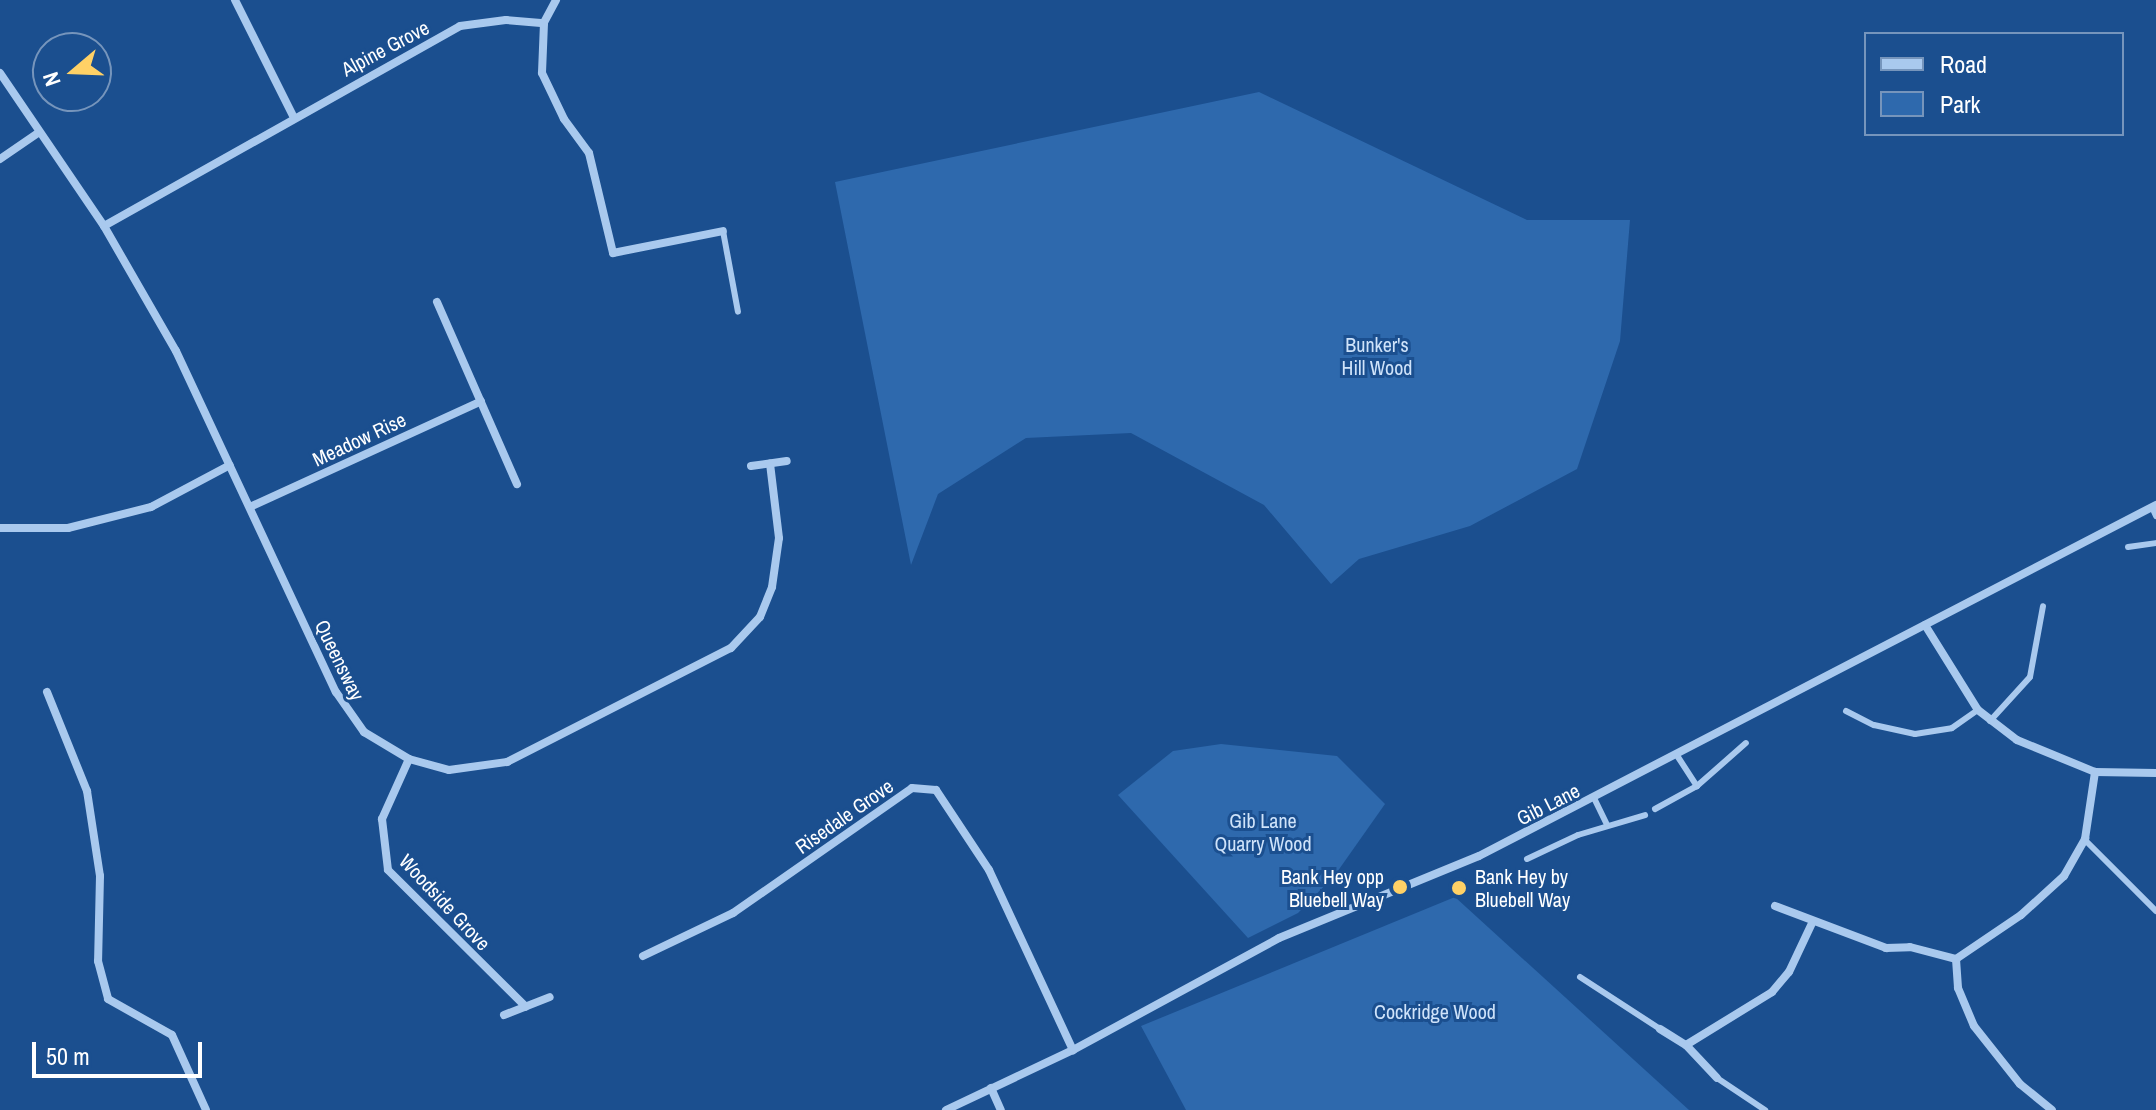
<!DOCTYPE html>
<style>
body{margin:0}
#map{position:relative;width:2156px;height:1110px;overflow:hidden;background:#1b4f8f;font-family:"Archivo Narrow",sans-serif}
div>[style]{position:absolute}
.green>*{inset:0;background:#2e69ad}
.service>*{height:6px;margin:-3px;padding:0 3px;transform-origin:3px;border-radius:3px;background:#a9c9ee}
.minor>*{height:8px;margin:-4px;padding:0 4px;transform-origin:4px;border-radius:4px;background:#a9c9ee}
.dots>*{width:22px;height:22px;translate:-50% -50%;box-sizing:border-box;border:4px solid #1b4f8f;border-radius:50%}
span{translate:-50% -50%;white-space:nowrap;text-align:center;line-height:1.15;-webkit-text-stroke:6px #1b4f8f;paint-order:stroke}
.street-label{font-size:20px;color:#fff}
.park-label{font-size:20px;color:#cfe3fa}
.poi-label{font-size:20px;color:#fff}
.right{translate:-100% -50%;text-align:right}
.left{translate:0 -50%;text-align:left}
.legend{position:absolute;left:1864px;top:32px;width:260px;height:104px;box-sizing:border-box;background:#1b4f8f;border:2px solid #7695bc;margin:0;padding:10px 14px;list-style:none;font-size:24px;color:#fff}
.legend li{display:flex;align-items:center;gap:16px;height:40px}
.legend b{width:40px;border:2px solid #7695bc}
.north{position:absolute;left:32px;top:32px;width:80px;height:80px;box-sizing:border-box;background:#1b4f8f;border:2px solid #7695bc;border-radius:50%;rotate:251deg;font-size:22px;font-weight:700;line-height:32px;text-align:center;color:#fff}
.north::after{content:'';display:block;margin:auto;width:28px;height:36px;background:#ffd166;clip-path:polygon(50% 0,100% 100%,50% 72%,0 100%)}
.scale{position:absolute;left:32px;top:1042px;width:170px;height:36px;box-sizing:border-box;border:4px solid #fff;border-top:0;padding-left:10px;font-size:24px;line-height:28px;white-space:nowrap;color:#fff;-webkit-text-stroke:6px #1b4f8f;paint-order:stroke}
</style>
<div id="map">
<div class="green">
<i style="clip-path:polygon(1259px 92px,1527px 220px,1630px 220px,1620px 341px,1577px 469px,1470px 526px,1359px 559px,1331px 584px,1264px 505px,1131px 433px,1026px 438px,938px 494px,911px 565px,835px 182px)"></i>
<i style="clip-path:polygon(1221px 744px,1337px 756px,1385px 804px,1335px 875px,1298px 913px,1248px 938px,1118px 795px,1173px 751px)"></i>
<i style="clip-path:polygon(1455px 897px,1689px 1110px,1186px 1110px,1141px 1026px)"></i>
</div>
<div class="service">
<i style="left:723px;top:231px;width:82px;rotate:79.5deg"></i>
<i style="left:2152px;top:507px;width:10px;rotate:66deg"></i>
<i style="left:2128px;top:547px;width:28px;rotate:-8deg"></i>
<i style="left:1846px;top:711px;width:31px;rotate:27deg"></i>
<i style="left:1874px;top:725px;width:42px;rotate:12.4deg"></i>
<i style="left:1915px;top:734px;width:37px;rotate:-9deg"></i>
<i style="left:1952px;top:728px;width:32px;rotate:-35deg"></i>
<i style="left:1990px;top:721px;width:59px;rotate:-47.7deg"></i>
<i style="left:2030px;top:677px;width:72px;rotate:-79.6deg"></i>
<i style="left:1678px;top:757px;width:35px;rotate:57deg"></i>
<i style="left:1594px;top:798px;width:30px;rotate:64deg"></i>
<i style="left:1655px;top:809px;width:48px;rotate:-28.7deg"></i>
<i style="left:1697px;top:786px;width:65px;rotate:-41.3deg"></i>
<i style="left:2084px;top:839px;width:102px;rotate:45deg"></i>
<i style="left:1527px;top:859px;width:56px;rotate:-25.2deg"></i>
<i style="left:1578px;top:835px;width:70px;rotate:-16.6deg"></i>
<i style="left:1580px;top:977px;width:95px;rotate:33deg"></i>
<i style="left:1717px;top:1078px;width:58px;rotate:33.7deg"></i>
</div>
<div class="minor">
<i style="left:235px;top:0;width:130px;rotate:63.4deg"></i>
<i style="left:556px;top:0;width:26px;rotate:118deg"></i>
<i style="left:544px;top:23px;width:50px;rotate:92.3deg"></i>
<i style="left:542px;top:73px;width:51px;rotate:64.4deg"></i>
<i style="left:564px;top:119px;width:42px;rotate:53.7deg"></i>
<i style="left:589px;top:153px;width:103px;rotate:76.5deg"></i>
<i style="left:613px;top:253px;width:112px;rotate:-11.3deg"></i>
<i style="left:0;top:73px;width:185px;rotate:55.8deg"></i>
<i style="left:104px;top:226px;width:144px;rotate:60.1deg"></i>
<i style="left:176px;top:351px;width:377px;rotate:64.9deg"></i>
<i style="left:336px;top:692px;width:49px;rotate:55deg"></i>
<i style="left:364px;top:732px;width:52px;rotate:31deg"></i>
<i style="left:409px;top:759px;width:41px;rotate:15.4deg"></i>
<i style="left:449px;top:770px;width:59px;rotate:-7.9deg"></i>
<i style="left:507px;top:762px;width:251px;rotate:-27deg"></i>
<i style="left:731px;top:648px;width:42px;rotate:-46.9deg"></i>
<i style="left:760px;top:617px;width:32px;rotate:-68deg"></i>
<i style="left:772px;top:587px;width:49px;rotate:-81.9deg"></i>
<i style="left:779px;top:538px;width:75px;rotate:-96.9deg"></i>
<i style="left:0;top:159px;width:46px;rotate:-34.4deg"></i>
<i style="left:104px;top:226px;width:408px;rotate:-29.3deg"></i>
<i style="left:460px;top:26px;width:46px;rotate:-7.4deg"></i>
<i style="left:506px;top:20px;width:38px;rotate:5deg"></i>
<i style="left:437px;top:302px;width:199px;rotate:66.3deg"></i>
<i style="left:751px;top:466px;width:36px;rotate:-8deg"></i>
<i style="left:250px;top:507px;width:254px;rotate:-24.6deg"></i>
<i style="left:0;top:528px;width:68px"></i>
<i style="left:68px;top:528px;width:86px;rotate:-14.2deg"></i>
<i style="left:151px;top:507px;width:89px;rotate:-28deg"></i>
<i style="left:1925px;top:625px;width:100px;rotate:58.1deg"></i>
<i style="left:1978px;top:710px;width:49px;rotate:37.6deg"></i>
<i style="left:2017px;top:740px;width:84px;rotate:22.3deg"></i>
<i style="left:2095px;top:772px;width:61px;rotate:0.9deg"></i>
<i style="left:47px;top:692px;width:107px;rotate:68deg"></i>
<i style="left:87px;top:791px;width:86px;rotate:81.3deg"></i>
<i style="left:100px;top:876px;width:85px;rotate:91.3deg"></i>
<i style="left:98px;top:961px;width:39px;rotate:75deg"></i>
<i style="left:108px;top:999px;width:73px;rotate:29.4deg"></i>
<i style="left:172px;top:1035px;width:82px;rotate:65.6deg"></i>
<i style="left:409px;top:759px;width:66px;rotate:114.2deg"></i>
<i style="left:382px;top:819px;width:51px;rotate:83.3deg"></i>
<i style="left:388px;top:870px;width:194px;rotate:44.8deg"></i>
<i style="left:1775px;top:906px;width:119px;rotate:20.7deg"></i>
<i style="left:1886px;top:948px;width:24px;rotate:-2deg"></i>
<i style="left:1910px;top:947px;width:48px;rotate:14.6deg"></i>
<i style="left:1956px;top:959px;width:78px;rotate:-34.1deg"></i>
<i style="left:2021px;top:915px;width:58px;rotate:-42.2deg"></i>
<i style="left:2064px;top:876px;width:43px;rotate:-60.4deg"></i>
<i style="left:2085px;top:839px;width:68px;rotate:-81.5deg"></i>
<i style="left:643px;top:956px;width:100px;rotate:-25.5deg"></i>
<i style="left:733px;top:913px;width:218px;rotate:-34.9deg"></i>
<i style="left:912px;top:788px;width:24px;rotate:5deg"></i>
<i style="left:936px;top:790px;width:96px;rotate:56.5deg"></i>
<i style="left:989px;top:870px;width:199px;rotate:65deg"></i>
<i style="left:1956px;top:959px;width:29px;rotate:86deg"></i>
<i style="left:1958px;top:988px;width:41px;rotate:67.2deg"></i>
<i style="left:1974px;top:1026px;width:74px;rotate:51.6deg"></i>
<i style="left:2020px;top:1084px;width:41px;rotate:39.1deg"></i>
<i style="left:504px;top:1015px;width:49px;rotate:-21.4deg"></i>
<i style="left:1660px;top:1029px;width:31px;rotate:32deg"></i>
<i style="left:1686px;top:1045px;width:45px;rotate:46.8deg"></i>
<i style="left:1686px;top:1045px;width:101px;rotate:-31.6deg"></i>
<i style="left:1772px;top:992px;width:26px;rotate:-50deg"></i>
<i style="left:1789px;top:972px;width:56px;rotate:-64.8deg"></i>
<i style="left:991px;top:1088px;width:24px;rotate:66deg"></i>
<i style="left:946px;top:1110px;width:140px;rotate:-25.3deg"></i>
<i style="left:1073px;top:1050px;width:234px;rotate:-28.5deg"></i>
<i style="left:1279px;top:938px;width:216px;rotate:-22.3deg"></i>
<i style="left:1479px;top:856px;width:763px;rotate:-27.41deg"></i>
</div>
<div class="dots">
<i style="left:1400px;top:887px;background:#ffd166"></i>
<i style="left:1459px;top:888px;background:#ffd166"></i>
</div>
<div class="street-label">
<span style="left:385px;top:48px;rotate:-28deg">Alpine Grove</span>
<span style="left:359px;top:439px;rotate:-25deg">Meadow Rise</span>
<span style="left:340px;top:660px;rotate:64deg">Queensway</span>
<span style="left:1548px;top:804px;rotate:-27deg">Gib Lane</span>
<span style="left:844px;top:816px;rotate:-35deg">Risedale Grove</span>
<span style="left:445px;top:902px;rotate:47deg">Woodside Grove</span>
</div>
<div class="park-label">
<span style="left:1377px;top:356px">Bunker's<br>Hill Wood</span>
<span style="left:1263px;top:832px">Gib Lane<br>Quarry Wood</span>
<span style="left:1435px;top:1011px">Cockridge Wood</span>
</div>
<div class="poi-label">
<span class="right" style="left:1384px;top:888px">Bank Hey opp<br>Bluebell Way</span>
<span class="left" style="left:1475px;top:888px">Bank Hey by<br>Bluebell Way</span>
</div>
<ul class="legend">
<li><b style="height:10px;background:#a9c9ee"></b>Road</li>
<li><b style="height:22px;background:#2e69ad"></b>Park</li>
</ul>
<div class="north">N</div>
<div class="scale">50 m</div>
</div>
